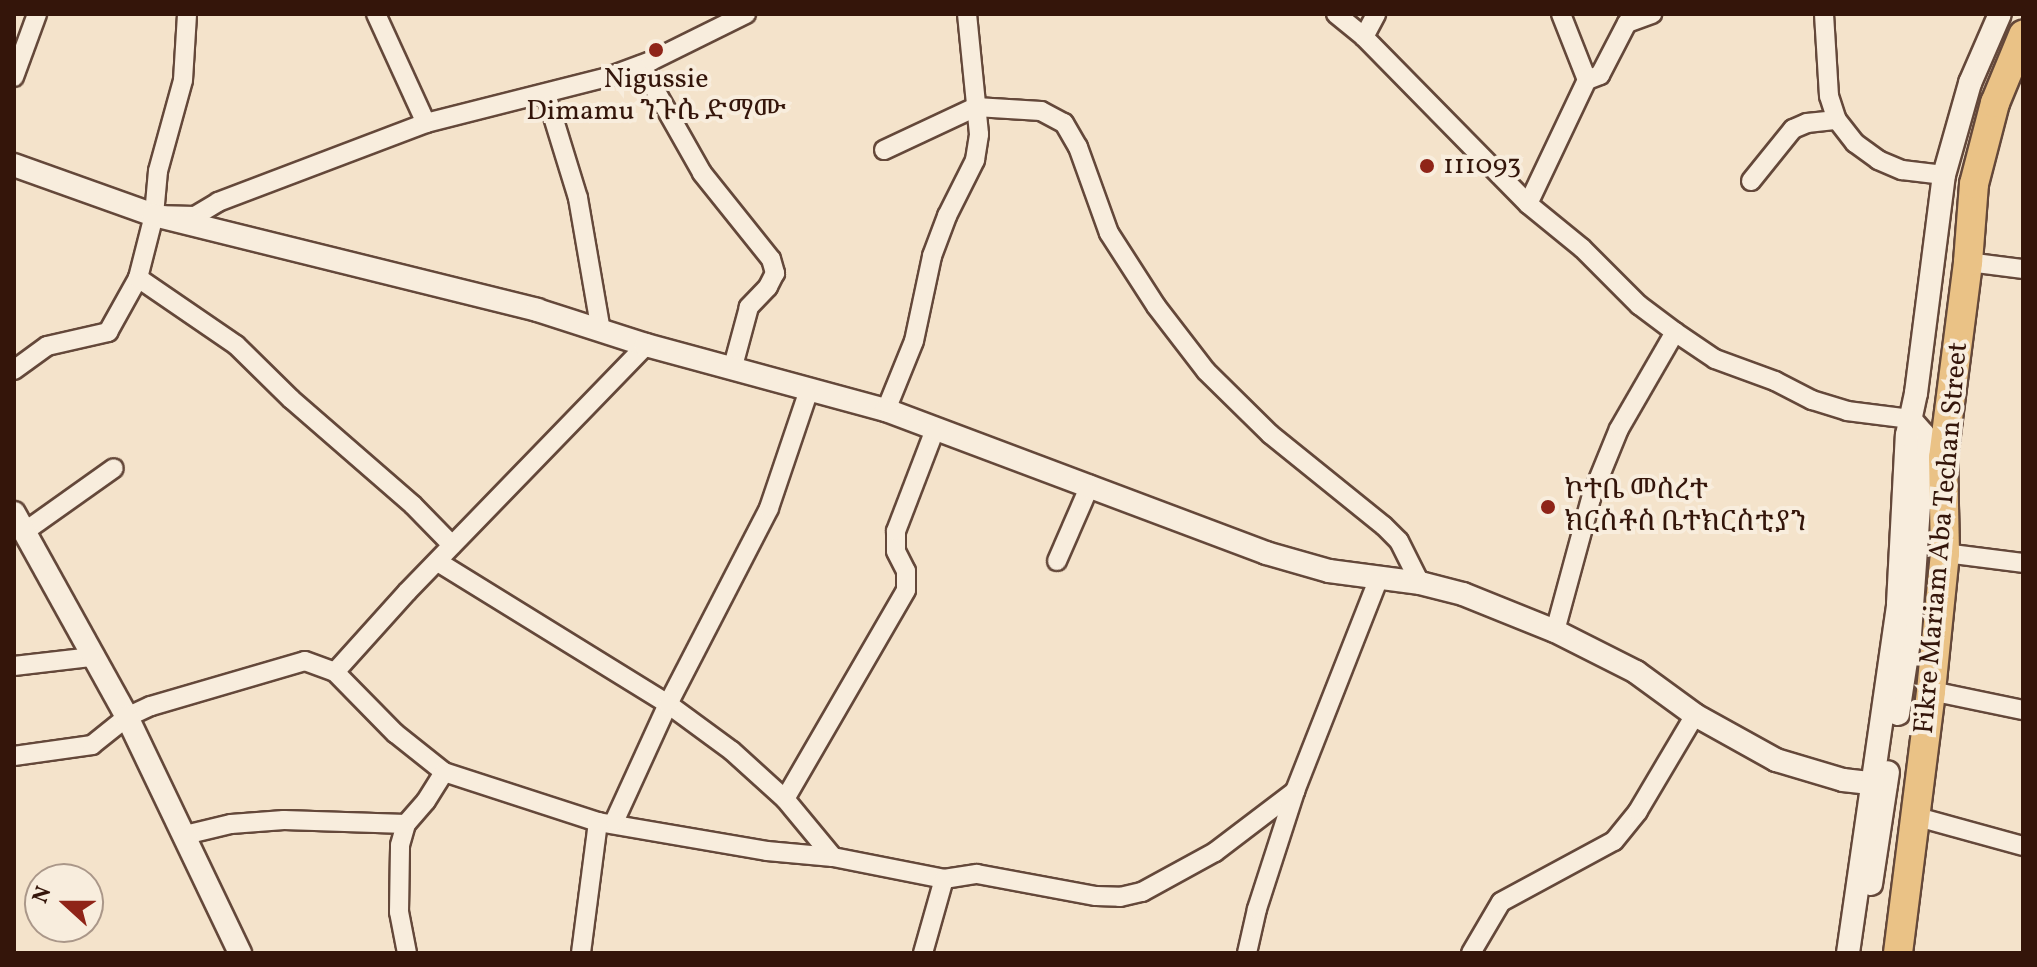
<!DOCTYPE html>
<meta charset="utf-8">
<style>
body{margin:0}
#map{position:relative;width:2037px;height:967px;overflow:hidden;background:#f4e3cb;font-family:Vollkorn,"Noto Serif Ethiopic",serif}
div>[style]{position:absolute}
.roads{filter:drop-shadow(2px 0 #64483a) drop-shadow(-2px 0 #64483a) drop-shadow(0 2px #64483a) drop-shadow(0 -2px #64483a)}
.minor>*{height:18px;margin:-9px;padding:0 9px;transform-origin:9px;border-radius:9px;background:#f8eddd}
.tertiary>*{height:22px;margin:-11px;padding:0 11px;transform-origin:11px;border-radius:11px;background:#f8eddd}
.primary>*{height:28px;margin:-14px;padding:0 14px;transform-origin:14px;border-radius:14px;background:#eac286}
.dots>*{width:22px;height:22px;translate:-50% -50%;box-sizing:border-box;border:4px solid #f8eddd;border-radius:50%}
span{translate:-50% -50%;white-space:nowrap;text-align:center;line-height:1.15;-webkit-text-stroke:8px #f8eddd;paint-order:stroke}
.poi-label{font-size:28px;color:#34150a}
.left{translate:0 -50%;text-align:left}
.street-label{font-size:28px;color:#34150a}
.frame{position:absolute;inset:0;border:16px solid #34150a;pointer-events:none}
.north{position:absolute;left:24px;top:863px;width:80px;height:80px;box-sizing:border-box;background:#f8eddd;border:2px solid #aa9789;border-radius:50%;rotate:291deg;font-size:22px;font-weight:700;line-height:32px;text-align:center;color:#34150a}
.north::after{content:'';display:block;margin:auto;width:28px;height:36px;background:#8f2418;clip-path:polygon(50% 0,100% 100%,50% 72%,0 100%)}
</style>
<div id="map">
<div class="roads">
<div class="minor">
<i style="left:376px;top:14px;width:120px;rotate:65.4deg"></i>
<i style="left:1336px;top:14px;width:36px;rotate:39deg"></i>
<i style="left:1364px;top:37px;width:234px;rotate:45.5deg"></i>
<i style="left:1528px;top:204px;width:70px;rotate:39.2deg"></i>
<i style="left:1582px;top:248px;width:81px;rotate:45deg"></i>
<i style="left:1639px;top:305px;width:45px;rotate:36.9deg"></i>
<i style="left:1675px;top:332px;width:48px;rotate:34deg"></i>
<i style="left:1715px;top:359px;width:64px;rotate:20.1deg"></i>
<i style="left:1775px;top:381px;width:42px;rotate:27.2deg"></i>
<i style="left:1812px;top:400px;width:37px;rotate:17deg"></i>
<i style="left:1847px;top:411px;width:64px;rotate:7.2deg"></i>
<i style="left:1561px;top:14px;width:71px;rotate:68.5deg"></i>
<i style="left:1824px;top:14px;width:82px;rotate:86.5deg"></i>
<i style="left:1829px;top:96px;width:25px;rotate:72deg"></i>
<i style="left:1837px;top:120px;width:29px;rotate:52deg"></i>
<i style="left:1855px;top:143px;width:29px;rotate:36deg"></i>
<i style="left:1878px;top:160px;width:26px;rotate:23deg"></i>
<i style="left:1902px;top:170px;width:42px;rotate:6.8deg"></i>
<i style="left:1364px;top:37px;width:26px;rotate:-62deg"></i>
<i style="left:641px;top:65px;width:124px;rotate:60.5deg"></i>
<i style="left:702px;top:173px;width:110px;rotate:51.3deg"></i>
<i style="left:771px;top:259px;width:15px;rotate:74deg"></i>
<i style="left:775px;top:273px;width:16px;rotate:117deg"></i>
<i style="left:768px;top:287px;width:28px;rotate:134deg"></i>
<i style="left:749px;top:307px;width:65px;rotate:105.1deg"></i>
<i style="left:14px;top:77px;width:67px;rotate:-69.9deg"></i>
<i style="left:546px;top:94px;width:109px;rotate:72.9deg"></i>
<i style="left:578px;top:198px;width:135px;rotate:80.2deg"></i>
<i style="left:884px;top:150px;width:102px;rotate:-25.1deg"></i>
<i style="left:976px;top:107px;width:65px;rotate:3.5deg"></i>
<i style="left:1041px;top:111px;width:26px;rotate:28deg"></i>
<i style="left:1064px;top:123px;width:28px;rotate:60deg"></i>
<i style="left:1078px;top:147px;width:91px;rotate:70.2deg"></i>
<i style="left:1109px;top:233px;width:87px;rotate:57.2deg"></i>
<i style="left:1156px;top:306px;width:82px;rotate:52.4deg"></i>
<i style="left:1206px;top:371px;width:90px;rotate:44.5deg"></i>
<i style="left:1270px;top:434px;width:146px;rotate:38.9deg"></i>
<i style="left:1384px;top:526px;width:21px;rotate:45deg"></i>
<i style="left:1399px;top:541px;width:47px;rotate:63.4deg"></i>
<i style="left:1751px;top:181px;width:67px;rotate:-51.1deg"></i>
<i style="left:1793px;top:129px;width:15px;rotate:-23deg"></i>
<i style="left:1807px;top:123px;width:30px;rotate:-6deg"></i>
<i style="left:1528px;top:204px;width:137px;rotate:-64.6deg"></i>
<i style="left:1587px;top:80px;width:14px;rotate:-21deg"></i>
<i style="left:1600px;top:75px;width:59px;rotate:-62.6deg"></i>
<i style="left:1627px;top:23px;width:27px;rotate:-20deg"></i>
<i style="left:154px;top:215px;width:44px;rotate:-84.8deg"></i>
<i style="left:158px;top:171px;width:94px;rotate:-74.6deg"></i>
<i style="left:183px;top:80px;width:66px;rotate:-86.5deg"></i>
<i style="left:1968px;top:262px;width:55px;rotate:7.3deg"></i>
<i style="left:14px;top:370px;width:41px;rotate:-36deg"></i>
<i style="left:47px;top:346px;width:63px;rotate:-12.9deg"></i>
<i style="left:108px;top:332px;width:62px;rotate:-60.9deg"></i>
<i style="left:886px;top:410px;width:74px;rotate:-67.9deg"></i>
<i style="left:914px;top:341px;width:87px;rotate:-78deg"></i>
<i style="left:932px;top:256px;width:43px;rotate:-69.4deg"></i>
<i style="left:947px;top:216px;width:63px;rotate:-63.4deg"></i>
<i style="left:975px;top:160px;width:26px;rotate:-81deg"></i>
<i style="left:979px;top:134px;width:121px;rotate:-95.7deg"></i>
<i style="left:24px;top:532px;width:110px;rotate:-35.4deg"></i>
<i style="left:452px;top:545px;width:56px;rotate:-134.3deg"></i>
<i style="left:413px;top:505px;width:162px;rotate:-139deg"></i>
<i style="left:291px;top:399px;width:77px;rotate:-135.5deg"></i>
<i style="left:236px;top:345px;width:119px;rotate:-145.6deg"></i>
<i style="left:138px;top:278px;width:65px;rotate:-75.7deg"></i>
<i style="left:154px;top:215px;width:41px;rotate:1.4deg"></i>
<i style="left:195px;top:216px;width:27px;rotate:-31deg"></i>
<i style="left:218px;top:202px;width:222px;rotate:-20.8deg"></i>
<i style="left:426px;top:123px;width:188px;rotate:-14.2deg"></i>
<i style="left:608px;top:77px;width:46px;rotate:-20.4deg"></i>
<i style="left:651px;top:61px;width:106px;rotate:-26.3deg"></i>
<i style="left:1945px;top:553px;width:79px;rotate:7.3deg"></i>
<i style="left:1057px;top:561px;width:83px;rotate:-66.5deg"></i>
<i style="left:438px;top:562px;width:270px;rotate:31.7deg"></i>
<i style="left:668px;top:704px;width:79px;rotate:36.3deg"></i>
<i style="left:732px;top:751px;width:72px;rotate:42.2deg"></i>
<i style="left:785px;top:799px;width:75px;rotate:50.4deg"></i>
<i style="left:1555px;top:631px;width:141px;rotate:-74.8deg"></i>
<i style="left:1592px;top:495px;width:71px;rotate:-67.8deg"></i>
<i style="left:1619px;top:429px;width:112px;rotate:-60deg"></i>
<i style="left:14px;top:666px;width:79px;rotate:-6.6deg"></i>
<i style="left:335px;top:672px;width:108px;rotate:-48deg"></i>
<i style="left:407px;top:592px;width:344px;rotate:-45.9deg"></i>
<i style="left:1931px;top:691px;width:94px;rotate:11.7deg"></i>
<i style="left:14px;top:756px;width:79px;rotate:-8deg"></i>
<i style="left:92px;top:745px;width:45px;rotate:-38.7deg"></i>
<i style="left:127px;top:717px;width:26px;rotate:-25deg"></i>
<i style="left:151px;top:706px;width:160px;rotate:-16.3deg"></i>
<i style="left:305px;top:661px;width:32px;rotate:20deg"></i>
<i style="left:335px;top:672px;width:86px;rotate:45.5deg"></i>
<i style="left:395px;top:733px;width:63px;rotate:38.5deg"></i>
<i style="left:444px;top:772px;width:162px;rotate:18deg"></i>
<i style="left:598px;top:822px;width:171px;rotate:9.7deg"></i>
<i style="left:767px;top:851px;width:66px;rotate:5.2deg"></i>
<i style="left:833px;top:857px;width:113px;rotate:11.2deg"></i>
<i style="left:785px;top:799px;width:241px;rotate:-59.9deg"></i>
<i style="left:906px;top:590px;width:19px;rotate:-90deg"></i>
<i style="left:906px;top:571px;width:22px;rotate:-117deg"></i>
<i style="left:896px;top:551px;width:20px;rotate:-90deg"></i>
<i style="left:896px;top:531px;width:111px;rotate:-69deg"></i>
<i style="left:1914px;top:816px;width:113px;rotate:15.4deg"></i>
<i style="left:614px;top:822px;width:130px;rotate:-65.4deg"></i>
<i style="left:668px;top:704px;width:220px;rotate:-62.7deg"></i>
<i style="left:769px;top:508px;width:125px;rotate:-71.3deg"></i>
<i style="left:185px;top:835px;width:47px;rotate:-13.4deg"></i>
<i style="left:231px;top:824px;width:53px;rotate:-4.3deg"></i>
<i style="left:284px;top:820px;width:122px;rotate:1.9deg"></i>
<i style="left:407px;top:953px;width:42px;rotate:-101deg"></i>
<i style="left:399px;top:912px;width:67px;rotate:-89.1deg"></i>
<i style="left:400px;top:845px;width:22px;rotate:-74deg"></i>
<i style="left:406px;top:824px;width:30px;rotate:-49deg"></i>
<i style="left:426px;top:801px;width:34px;rotate:-58deg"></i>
<i style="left:581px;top:953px;width:132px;rotate:-82.6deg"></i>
<i style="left:923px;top:953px;width:77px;rotate:-74.2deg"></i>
<i style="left:944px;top:879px;width:33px;rotate:-9deg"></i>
<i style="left:977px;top:874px;width:121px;rotate:10.5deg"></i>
<i style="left:1096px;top:896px;width:24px;rotate:2deg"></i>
<i style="left:1120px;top:897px;width:23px;rotate:-13deg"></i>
<i style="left:1142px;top:892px;width:83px;rotate:-28.7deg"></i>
<i style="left:1215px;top:852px;width:101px;rotate:-37.3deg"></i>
<i style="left:1295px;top:791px;width:229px;rotate:-68.5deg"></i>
<i style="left:1247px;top:953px;width:45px;rotate:-77.2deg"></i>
<i style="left:1257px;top:909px;width:124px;rotate:-72.1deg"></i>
<i style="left:1471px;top:953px;width:59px;rotate:-59.5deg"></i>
<i style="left:1501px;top:902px;width:128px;rotate:-28.4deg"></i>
<i style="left:1614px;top:841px;width:38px;rotate:-51deg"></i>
<i style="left:1638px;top:811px;width:112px;rotate:-59.3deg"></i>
</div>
<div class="tertiary">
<i style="left:14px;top:165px;width:149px;rotate:19.7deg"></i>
<i style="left:154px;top:215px;width:395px;rotate:13.9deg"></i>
<i style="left:537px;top:310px;width:114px;rotate:17.8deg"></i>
<i style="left:646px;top:345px;width:249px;rotate:15.2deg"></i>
<i style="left:886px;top:410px;width:406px;rotate:20.6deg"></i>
<i style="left:1266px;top:553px;width:66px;rotate:15.9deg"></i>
<i style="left:1329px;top:571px;width:92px;rotate:7.5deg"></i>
<i style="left:1420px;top:583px;width:44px;rotate:14.3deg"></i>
<i style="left:1463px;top:594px;width:99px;rotate:21.9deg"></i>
<i style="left:1555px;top:631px;width:91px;rotate:26.8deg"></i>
<i style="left:1636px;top:672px;width:73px;rotate:36.1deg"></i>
<i style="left:1695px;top:715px;width:93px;rotate:29.1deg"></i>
<i style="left:1776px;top:760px;width:70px;rotate:16.6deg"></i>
<i style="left:1843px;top:780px;width:43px;rotate:6.6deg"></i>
<i style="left:14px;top:513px;width:233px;rotate:61deg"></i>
<i style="left:127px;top:717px;width:262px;rotate:64.4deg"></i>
<i style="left:1898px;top:714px;width:80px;rotate:-81.4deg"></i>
<i style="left:1910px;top:635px;width:188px;rotate:-86deg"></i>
<i style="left:1923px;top:447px;width:13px;rotate:-90deg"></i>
<i style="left:1923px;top:434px;width:20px;rotate:-131deg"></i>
<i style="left:1871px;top:884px;width:113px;rotate:-81.4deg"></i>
<i style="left:1848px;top:953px;width:353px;rotate:-81.8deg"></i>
<i style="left:1898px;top:604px;width:169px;rotate:-87deg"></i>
<i style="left:1907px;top:435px;width:43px;rotate:-77.9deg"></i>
<i style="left:1916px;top:393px;width:220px;rotate:-82.7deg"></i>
<i style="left:1944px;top:175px;width:96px;rotate:-74.2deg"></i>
<i style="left:1970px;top:83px;width:75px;rotate:-66.5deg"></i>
</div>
<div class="primary">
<i style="left:1898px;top:953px;width:264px;rotate:-82.8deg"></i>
<i style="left:1931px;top:691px;width:139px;rotate:-84.2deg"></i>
<i style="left:1945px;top:553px;width:95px;rotate:-91.2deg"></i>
<i style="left:1943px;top:458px;width:198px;rotate:-82.7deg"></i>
<i style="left:1968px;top:262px;width:78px;rotate:-85.6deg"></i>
<i style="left:1974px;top:184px;width:84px;rotate:-75.5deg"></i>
<i style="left:1995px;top:103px;width:74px;rotate:-67.6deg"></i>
</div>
</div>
<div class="dots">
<i style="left:656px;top:50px;background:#8f2418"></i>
<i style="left:1427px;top:166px;background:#8f2418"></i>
<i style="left:1548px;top:507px;background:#8f2418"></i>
</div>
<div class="poi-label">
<span style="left:656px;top:96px">Nigussie<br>Dimamu ንጉሴ ድማሙ</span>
<span class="left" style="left:1443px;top:166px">111093</span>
<span class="left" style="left:1564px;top:507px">ኮተቤ መሰረተ<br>ክርስቶስ ቤተክርስቲያን</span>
</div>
<div class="street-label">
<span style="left:1942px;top:538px;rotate:-85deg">Fikre Mariam Aba Techan Street</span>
</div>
<div class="frame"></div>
<div class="north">N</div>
</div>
